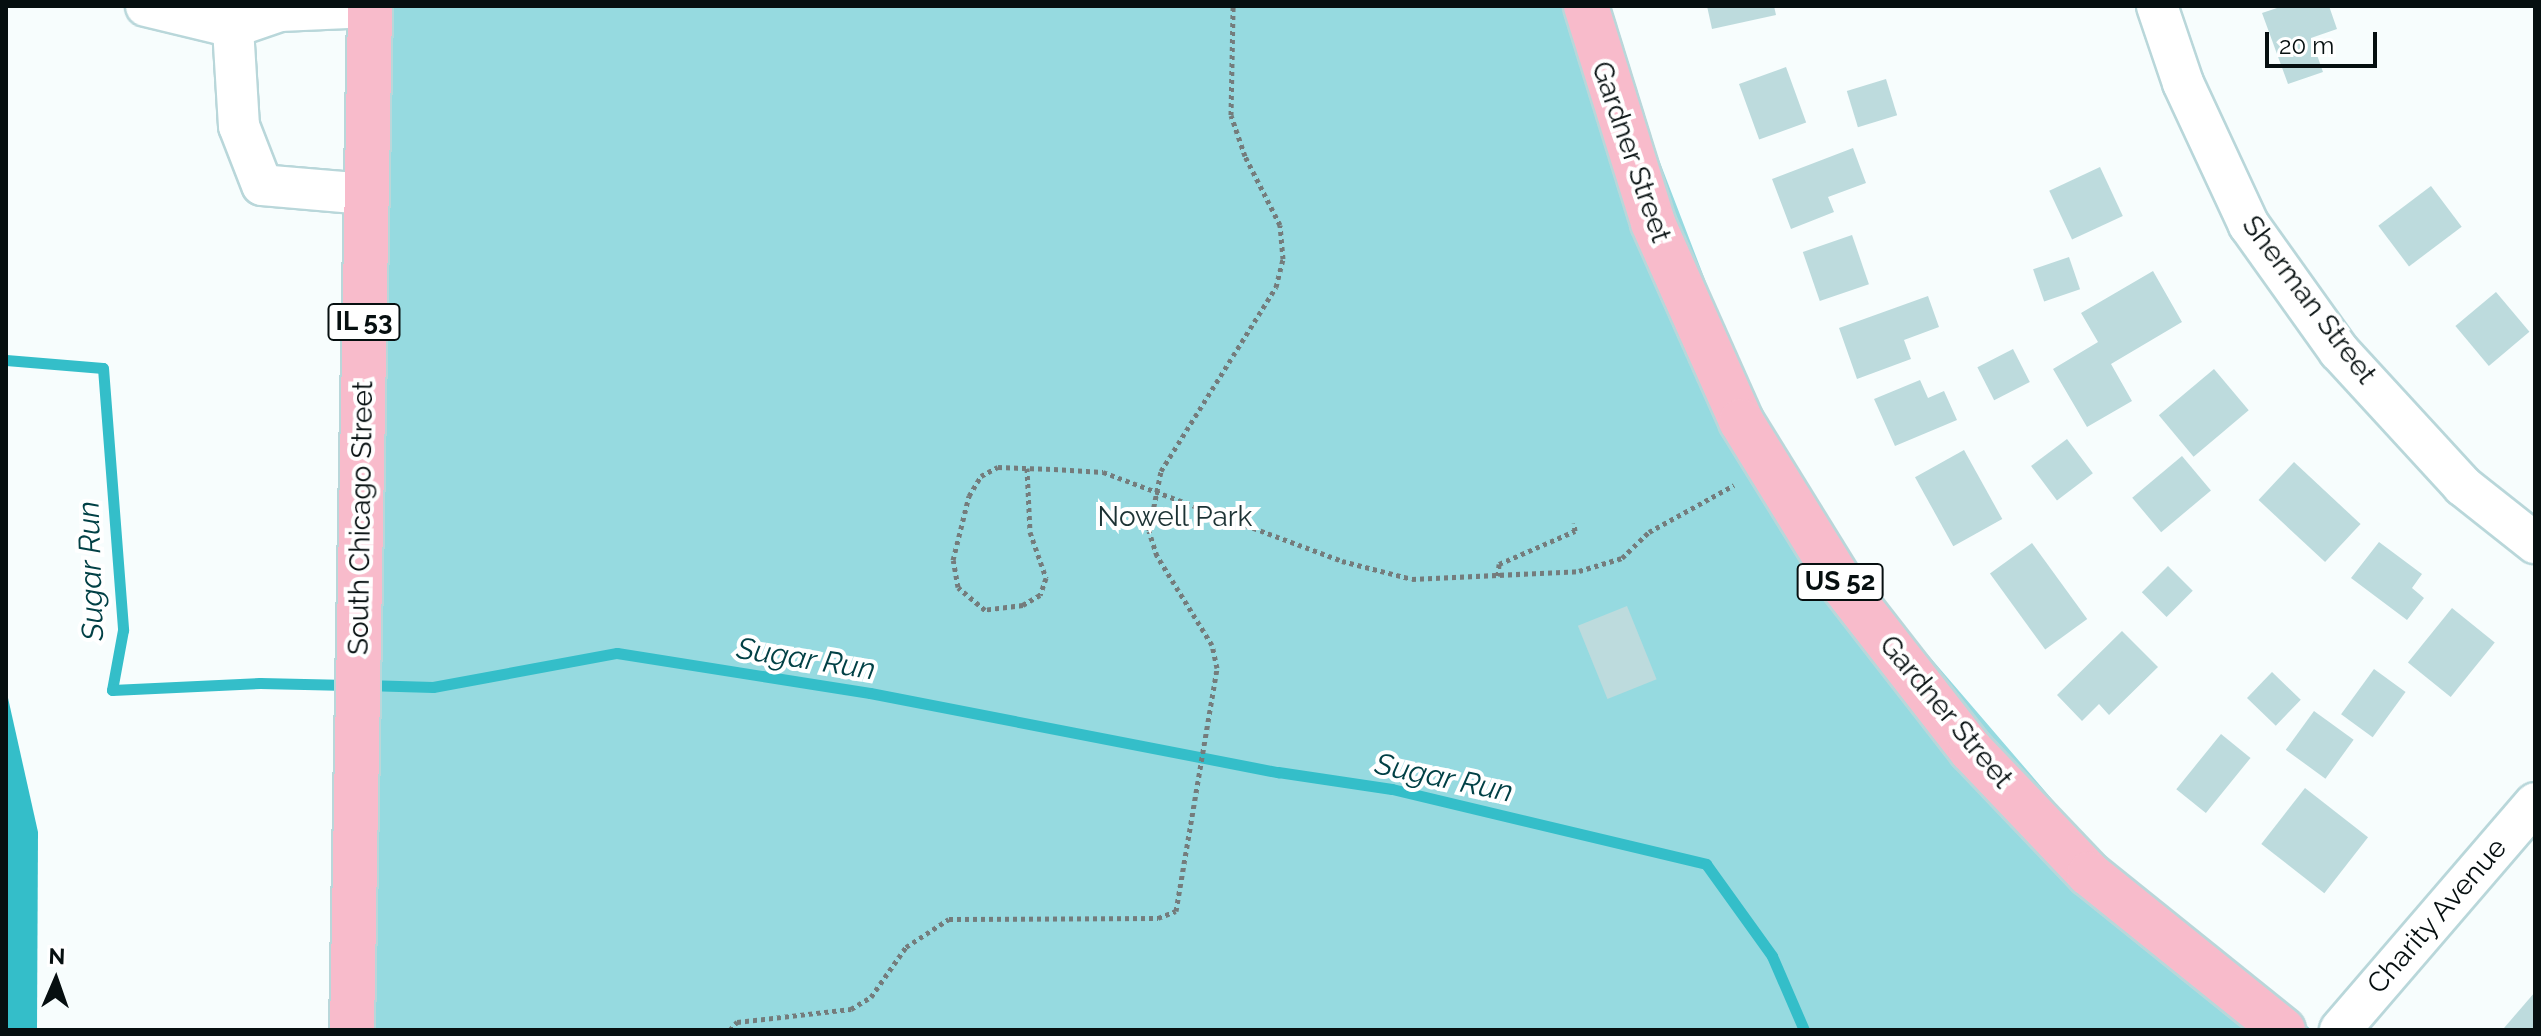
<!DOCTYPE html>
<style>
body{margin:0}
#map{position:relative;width:2541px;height:1036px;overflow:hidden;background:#f7fdfd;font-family:Raleway,sans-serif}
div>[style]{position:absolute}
.green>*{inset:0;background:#96dae0}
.water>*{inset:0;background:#34bec9}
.stream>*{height:11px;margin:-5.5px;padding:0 5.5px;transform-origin:5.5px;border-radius:5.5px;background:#34bec9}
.building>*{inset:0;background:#bddbdd;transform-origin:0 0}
.path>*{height:5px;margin-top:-2.5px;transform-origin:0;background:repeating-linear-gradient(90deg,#747c7c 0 4px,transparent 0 8px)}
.roads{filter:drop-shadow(2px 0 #b9d7da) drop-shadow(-2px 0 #b9d7da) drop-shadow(0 2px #b9d7da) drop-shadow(0 -2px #b9d7da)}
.minor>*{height:40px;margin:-20px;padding:0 20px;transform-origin:20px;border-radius:20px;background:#fff}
.major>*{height:44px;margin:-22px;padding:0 22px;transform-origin:22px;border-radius:22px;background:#f8bbcb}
span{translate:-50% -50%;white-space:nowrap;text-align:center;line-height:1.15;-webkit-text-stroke:8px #fff;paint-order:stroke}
.shield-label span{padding:2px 6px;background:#fff;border:2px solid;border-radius:6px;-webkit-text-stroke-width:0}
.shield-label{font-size:26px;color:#060f10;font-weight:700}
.street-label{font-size:28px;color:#060f10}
.park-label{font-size:28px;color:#1c3234}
.water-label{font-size:30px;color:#014045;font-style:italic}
.frame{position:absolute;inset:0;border:8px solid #060f10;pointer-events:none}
.north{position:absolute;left:16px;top:940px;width:80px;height:80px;-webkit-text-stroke:6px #fff;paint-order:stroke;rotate:2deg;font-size:22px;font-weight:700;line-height:32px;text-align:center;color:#060f10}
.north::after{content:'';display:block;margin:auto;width:28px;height:36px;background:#060f10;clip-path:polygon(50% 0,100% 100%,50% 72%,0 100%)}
.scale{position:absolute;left:2265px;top:32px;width:112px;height:36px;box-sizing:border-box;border:4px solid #060f10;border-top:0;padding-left:10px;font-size:24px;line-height:28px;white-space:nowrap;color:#060f10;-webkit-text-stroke:6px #fff;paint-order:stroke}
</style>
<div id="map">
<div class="green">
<i style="clip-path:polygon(389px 6px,1609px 6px,1613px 40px,1760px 423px,1867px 584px,2118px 876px,2312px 1030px,372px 1030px)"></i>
</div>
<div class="water">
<i style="clip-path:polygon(6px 689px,38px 832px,37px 1030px,6px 1030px)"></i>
</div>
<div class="stream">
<i style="left:6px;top:360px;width:97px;rotate:4.7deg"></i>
<i style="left:103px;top:368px;width:263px;rotate:85.6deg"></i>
<i style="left:123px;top:630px;width:61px;rotate:100.4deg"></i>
<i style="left:112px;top:690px;width:148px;rotate:-2.7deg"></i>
<i style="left:260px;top:683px;width:88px;rotate:1.3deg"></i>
<i style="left:365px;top:685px;width:68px;rotate:1.7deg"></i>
<i style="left:433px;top:687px;width:187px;rotate:-10.5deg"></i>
<i style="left:617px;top:653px;width:256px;rotate:9deg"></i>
<i style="left:870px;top:693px;width:416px;rotate:11deg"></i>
<i style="left:1278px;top:772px;width:115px;rotate:8.5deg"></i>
<i style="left:1392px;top:789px;width:323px;rotate:13.4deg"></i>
<i style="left:1706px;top:864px;width:113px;rotate:54.3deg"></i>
<i style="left:1772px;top:956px;width:81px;rotate:66.6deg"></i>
</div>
<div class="building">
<i style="clip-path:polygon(1707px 6px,1774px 6px,1776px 15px,1712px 29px)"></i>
<i style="clip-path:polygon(2283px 6px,2329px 6px,2337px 29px,2311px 38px,2323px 72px,2288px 84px,2262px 13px)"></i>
<i style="left:1786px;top:67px;width:59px;height:50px;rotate:70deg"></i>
<i style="left:1886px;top:79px;width:38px;height:41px;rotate:73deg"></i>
<i style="clip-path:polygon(1853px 148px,1866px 183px,1828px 197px,1834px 212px,1791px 229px,1772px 179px)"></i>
<i style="left:2100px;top:167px;width:54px;height:56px;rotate:65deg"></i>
<i style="left:2431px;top:186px;width:51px;height:66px;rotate:53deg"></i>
<i style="left:1852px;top:235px;width:52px;height:52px;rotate:71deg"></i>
<i style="left:2069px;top:257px;width:34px;height:38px;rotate:71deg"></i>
<i style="clip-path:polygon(2153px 271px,2182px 322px,2111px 364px,2132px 401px,2087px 427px,2053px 369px,2098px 342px,2081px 313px)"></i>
<i style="left:2496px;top:292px;width:52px;height:53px;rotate:50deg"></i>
<i style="clip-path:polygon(1928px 296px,1939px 327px,1904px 340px,1911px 359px,1857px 379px,1839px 328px)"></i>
<i style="left:2013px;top:349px;width:37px;height:40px;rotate:63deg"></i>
<i style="left:2214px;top:369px;width:54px;height:72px;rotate:50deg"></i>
<i style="clip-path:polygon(1920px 380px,1928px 398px,1944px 391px,1957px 420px,1895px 446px,1874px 399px)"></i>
<i style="left:2067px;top:439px;width:43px;height:45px;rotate:53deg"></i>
<i style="left:1964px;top:450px;width:79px;height:56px;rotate:61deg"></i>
<i style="left:2182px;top:456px;width:45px;height:65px;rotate:50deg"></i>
<i style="left:2294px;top:462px;width:91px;height:52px;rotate:43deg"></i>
<i style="clip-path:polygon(2379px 542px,2422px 574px,2412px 588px,2424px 598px,2407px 620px,2351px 578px)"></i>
<i style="left:2032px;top:543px;width:94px;height:52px;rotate:54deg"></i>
<i style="left:2168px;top:566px;width:35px;height:37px;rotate:45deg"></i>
<i style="left:1627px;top:606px;width:79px;height:53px;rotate:68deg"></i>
<i style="left:2452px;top:608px;width:55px;height:70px;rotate:39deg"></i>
<i style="clip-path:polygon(2122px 631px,2158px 667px,2109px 715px,2099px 704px,2082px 721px,2057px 695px)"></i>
<i style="left:2374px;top:669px;width:39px;height:56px;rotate:36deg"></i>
<i style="left:2272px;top:672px;width:40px;height:36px;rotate:44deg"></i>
<i style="left:2314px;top:711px;width:49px;height:48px;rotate:36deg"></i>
<i style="left:2221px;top:734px;width:38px;height:71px;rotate:39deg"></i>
<i style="left:2305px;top:788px;width:80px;height:71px;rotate:38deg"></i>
<i style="clip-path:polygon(2535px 992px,2535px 1030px,2506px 1030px,2504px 1028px)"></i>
</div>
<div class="path">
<i style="left:1027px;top:468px;width:64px;rotate:87.3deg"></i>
<i style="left:1030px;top:532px;width:49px;rotate:70.8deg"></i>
<i style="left:1046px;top:578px;width:18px;rotate:109deg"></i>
<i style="left:1040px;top:595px;width:20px;rotate:150deg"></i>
<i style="left:1023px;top:605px;width:38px;rotate:173deg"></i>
<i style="left:985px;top:610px;width:35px;rotate:-140deg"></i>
<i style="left:958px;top:587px;width:27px;rotate:-100deg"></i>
<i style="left:953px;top:560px;width:66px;rotate:-76deg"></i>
<i style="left:969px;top:496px;width:23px;rotate:-59deg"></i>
<i style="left:981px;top:476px;width:19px;rotate:-28deg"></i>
<i style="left:998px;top:467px;width:56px;rotate:2deg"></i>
<i style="left:1054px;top:469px;width:49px;rotate:3.5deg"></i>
<i style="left:1103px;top:472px;width:255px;rotate:20.4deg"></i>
<i style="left:1342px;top:561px;width:72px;rotate:14.4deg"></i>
<i style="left:1412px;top:579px;width:167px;rotate:-2.7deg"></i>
<i style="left:1579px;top:571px;width:45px;rotate:-16.8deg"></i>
<i style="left:1622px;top:558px;width:37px;rotate:-44deg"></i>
<i style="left:1649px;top:532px;width:97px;rotate:-28.9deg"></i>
<i style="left:1498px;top:576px;width:12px;rotate:-85deg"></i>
<i style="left:1499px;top:564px;width:83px;rotate:-23.5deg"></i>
<i style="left:1575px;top:531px;width:8px;rotate:-97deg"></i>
<i style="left:730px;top:1030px;width:11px;rotate:-49deg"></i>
<i style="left:737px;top:1022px;width:115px;rotate:-6.5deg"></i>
<i style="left:851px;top:1009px;width:23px;rotate:-31deg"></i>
<i style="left:871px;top:997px;width:61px;rotate:-55deg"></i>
<i style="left:906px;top:947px;width:51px;rotate:-33.1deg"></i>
<i style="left:949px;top:919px;width:209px;rotate:-0.3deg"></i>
<i style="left:1158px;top:918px;width:19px;rotate:-21deg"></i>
<i style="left:1176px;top:911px;width:246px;rotate:-80.4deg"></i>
<i style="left:1217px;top:668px;width:24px;rotate:-102deg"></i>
<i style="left:1212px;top:645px;width:105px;rotate:-121.7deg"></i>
<i style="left:1157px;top:556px;width:26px;rotate:-108deg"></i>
<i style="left:1149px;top:531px;width:61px;rotate:-78.7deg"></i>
<i style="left:1161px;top:471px;width:217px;rotate:-58deg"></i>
<i style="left:1276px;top:287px;width:29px;rotate:-76deg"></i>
<i style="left:1283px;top:259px;width:34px;rotate:-95deg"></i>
<i style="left:1280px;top:225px;width:77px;rotate:-116.9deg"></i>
<i style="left:1245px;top:156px;width:43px;rotate:-108.9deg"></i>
<i style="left:1231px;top:115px;width:109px;rotate:-88.9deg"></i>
</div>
<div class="roads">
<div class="minor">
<i style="left:146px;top:6px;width:89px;rotate:13.6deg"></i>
<i style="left:2157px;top:6px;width:81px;rotate:71.3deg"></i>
<i style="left:2183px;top:83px;width:157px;rotate:65.1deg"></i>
<i style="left:2249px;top:225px;width:155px;rotate:54.5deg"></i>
<i style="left:2339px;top:351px;width:183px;rotate:47.4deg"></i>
<i style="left:2463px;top:486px;width:92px;rotate:38.4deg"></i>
<i style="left:366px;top:194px;width:104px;rotate:-175.1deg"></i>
<i style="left:262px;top:185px;width:63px;rotate:-111.3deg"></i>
<i style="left:239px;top:126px;width:99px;rotate:-93.5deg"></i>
<i style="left:233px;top:27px;width:50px;rotate:-18.8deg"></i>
<i style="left:280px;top:11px;width:90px;rotate:-2.5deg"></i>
<i style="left:2340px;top:1030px;width:299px;rotate:-49.3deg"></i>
</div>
<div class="major">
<i style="left:1586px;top:6px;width:227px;rotate:72.8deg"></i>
<i style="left:1653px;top:223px;width:217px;rotate:66deg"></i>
<i style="left:1741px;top:421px;width:190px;rotate:58.3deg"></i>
<i style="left:1841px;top:583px;width:212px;rotate:52.1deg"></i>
<i style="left:1971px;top:750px;width:171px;rotate:46.4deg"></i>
<i style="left:2089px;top:874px;width:249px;rotate:38.8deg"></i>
<i style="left:352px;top:1030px;width:1024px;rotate:-88.99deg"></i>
</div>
</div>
<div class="shield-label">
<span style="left:364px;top:322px">IL 53</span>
<span style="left:1840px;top:582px">US 52</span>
</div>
<div class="street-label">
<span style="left:1631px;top:152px;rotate:71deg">Gardner Street</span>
<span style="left:2309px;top:300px;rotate:53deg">Sherman Street</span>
<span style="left:361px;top:518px;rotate:-89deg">South Chicago Street</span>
<span style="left:1946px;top:712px;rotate:50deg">Gardner Street</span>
<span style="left:2437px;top:916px;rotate:-49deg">Charity Avenue</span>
</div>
<div class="park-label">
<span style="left:1175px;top:517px">Nowell Park</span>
</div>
<div class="water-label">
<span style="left:91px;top:571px;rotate:-92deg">Sugar Run</span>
<span style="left:806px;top:659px;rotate:9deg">Sugar Run</span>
<span style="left:1444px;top:778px;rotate:12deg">Sugar Run</span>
</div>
<div class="frame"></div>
<div class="north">N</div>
<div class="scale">20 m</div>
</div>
